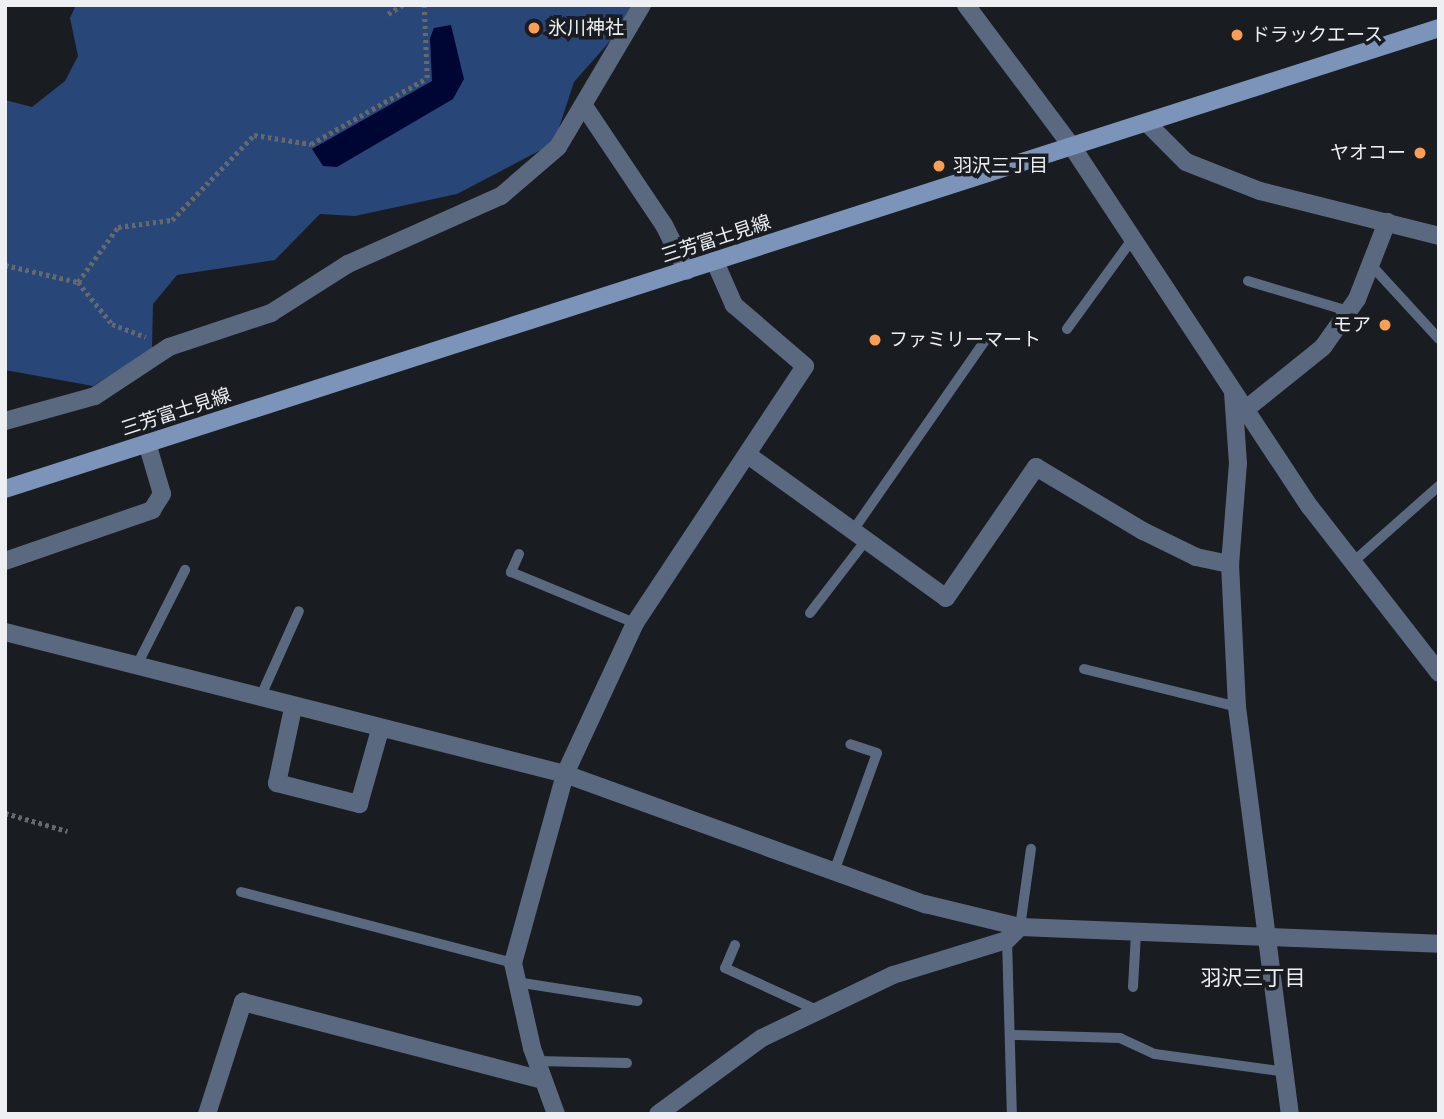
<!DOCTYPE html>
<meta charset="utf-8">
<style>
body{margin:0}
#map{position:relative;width:1444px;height:1119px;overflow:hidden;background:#191c20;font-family:"Asap Condensed","Noto Sans JP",sans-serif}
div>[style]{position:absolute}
.forest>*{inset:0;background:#294678}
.water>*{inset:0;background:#000633}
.path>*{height:4.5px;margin-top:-2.25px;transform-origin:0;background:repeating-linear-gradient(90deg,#66696c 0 3.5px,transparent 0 7px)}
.lane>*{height:10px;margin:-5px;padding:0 5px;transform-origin:5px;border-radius:5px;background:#5a6880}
.street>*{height:18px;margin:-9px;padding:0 9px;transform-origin:9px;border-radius:9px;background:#5a6880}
.secondary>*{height:18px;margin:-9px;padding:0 9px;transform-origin:9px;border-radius:9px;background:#7d94ba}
.dots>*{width:19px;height:19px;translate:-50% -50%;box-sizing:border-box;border:4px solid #191c20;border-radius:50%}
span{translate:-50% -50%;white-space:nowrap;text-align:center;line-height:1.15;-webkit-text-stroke:7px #191c20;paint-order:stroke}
.poi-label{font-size:19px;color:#edeff2}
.left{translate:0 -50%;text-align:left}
.right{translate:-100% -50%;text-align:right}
.street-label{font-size:19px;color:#edeff2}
.neighbourhood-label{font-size:21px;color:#edeff2}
.frame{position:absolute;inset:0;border:7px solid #edeff2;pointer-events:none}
</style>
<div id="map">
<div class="forest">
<i style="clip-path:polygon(76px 5px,642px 5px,574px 82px,554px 143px,457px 194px,355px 216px,320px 214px,275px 260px,177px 275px,153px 304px,152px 349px,93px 386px,5px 370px,5px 100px,32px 107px,65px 81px,78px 56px,70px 18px)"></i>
</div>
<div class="water">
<i style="clip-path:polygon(451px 25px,464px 79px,453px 99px,337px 167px,323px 166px,312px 149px,432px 81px,430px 38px,434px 28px)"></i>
</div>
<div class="path">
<i style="left:388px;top:14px;width:17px;rotate:-31deg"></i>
<i style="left:5px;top:265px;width:75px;rotate:13.1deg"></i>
<i style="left:78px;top:282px;width:68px;rotate:-54deg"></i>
<i style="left:118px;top:227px;width:54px;rotate:-7.4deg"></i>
<i style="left:172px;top:220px;width:118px;rotate:-46deg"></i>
<i style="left:254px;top:135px;width:58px;rotate:9deg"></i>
<i style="left:311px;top:144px;width:133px;rotate:-29.6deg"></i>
<i style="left:427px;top:78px;width:73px;rotate:-92.4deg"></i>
<i style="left:78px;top:282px;width:54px;rotate:51deg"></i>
<i style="left:112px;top:324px;width:36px;rotate:21deg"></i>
<i style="left:5px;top:813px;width:65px;rotate:16.2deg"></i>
</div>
<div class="lane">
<i style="left:1372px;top:266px;width:99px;rotate:47.5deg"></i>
<i style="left:1248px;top:281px;width:104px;rotate:16.7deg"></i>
<i style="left:1067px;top:329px;width:112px;rotate:-54deg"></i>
<i style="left:854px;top:529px;width:231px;rotate:-55.2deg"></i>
<i style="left:519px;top:554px;width:20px;rotate:114deg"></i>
<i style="left:511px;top:572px;width:134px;rotate:22.4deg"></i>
<i style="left:1353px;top:562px;width:115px;rotate:-41.5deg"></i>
<i style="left:810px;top:613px;width:93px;rotate:-52.4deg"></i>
<i style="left:136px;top:667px;width:109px;rotate:-63.2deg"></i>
<i style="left:1084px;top:669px;width:158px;rotate:13.9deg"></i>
<i style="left:260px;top:698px;width:95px;rotate:-65.9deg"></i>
<i style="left:835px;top:869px;width:123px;rotate:-70.1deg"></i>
<i style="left:877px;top:753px;width:28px;rotate:-162deg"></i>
<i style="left:241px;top:892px;width:281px;rotate:14.6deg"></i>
<i style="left:1020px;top:927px;width:79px;rotate:-82deg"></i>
<i style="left:1007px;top:940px;width:174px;rotate:88.4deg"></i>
<i style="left:735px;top:945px;width:25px;rotate:113deg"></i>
<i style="left:725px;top:968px;width:106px;rotate:24.6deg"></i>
<i style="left:516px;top:982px;width:123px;rotate:8.9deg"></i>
<i style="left:1133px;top:987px;width:54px;rotate:-86.8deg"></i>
<i style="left:1013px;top:1035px;width:107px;rotate:1.6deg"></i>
<i style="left:1120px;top:1038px;width:38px;rotate:25deg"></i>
<i style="left:1155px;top:1054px;width:132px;rotate:7.8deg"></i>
<i style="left:536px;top:1061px;width:91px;rotate:1.3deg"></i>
</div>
<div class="street">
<i style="left:966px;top:5px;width:179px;rotate:53.2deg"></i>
<i style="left:1073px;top:148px;width:430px;rotate:56.6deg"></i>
<i style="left:1310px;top:507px;width:210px;rotate:52.1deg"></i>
<i style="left:584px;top:106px;width:143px;rotate:56.1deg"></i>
<i style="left:664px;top:225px;width:51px;rotate:63.4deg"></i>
<i style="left:1149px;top:125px;width:52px;rotate:45deg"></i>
<i style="left:1186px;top:162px;width:79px;rotate:21.4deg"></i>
<i style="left:1260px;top:191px;width:185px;rotate:14.1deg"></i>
<i style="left:1233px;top:392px;width:71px;rotate:86deg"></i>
<i style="left:1238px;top:463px;width:101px;rotate:94.5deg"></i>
<i style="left:1230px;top:564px;width:143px;rotate:87.2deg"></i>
<i style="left:1237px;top:707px;width:410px;rotate:82.6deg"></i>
<i style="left:1246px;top:409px;width:99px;rotate:-38.8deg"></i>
<i style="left:1323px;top:347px;width:59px;rotate:-54.7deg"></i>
<i style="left:1357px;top:299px;width:83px;rotate:-68.7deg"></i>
<i style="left:5px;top:421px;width:93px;rotate:-15.5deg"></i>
<i style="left:95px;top:396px;width:89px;rotate:-33.5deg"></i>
<i style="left:169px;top:347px;width:108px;rotate:-18.4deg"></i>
<i style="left:271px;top:313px;width:91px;rotate:-32.5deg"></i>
<i style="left:348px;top:264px;width:167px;rotate:-24deg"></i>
<i style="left:501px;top:196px;width:75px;rotate:-40.7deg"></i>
<i style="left:558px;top:147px;width:165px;rotate:-59.4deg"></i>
<i style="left:748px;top:455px;width:244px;rotate:35.8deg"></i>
<i style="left:946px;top:598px;width:159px;rotate:-55.5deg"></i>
<i style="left:1036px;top:467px;width:125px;rotate:30.9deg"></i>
<i style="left:1143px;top:531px;width:59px;rotate:26.1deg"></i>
<i style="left:1196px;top:557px;width:35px;rotate:12deg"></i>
<i style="left:5px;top:561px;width:156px;rotate:-19.1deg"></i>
<i style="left:152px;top:510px;width:19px;rotate:-58deg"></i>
<i style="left:162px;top:494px;width:53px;rotate:-106.4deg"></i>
<i style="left:5px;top:632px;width:578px;rotate:14.23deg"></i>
<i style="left:565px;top:774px;width:383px;rotate:19.9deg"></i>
<i style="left:925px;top:904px;width:98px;rotate:13.6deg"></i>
<i style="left:1020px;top:927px;width:419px;rotate:2.3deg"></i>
<i style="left:293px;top:708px;width:77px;rotate:102deg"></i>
<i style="left:277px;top:783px;width:85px;rotate:14.4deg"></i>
<i style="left:359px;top:804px;width:77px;rotate:-74.2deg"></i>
<i style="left:207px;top:1114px;width:118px;rotate:-72.2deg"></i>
<i style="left:243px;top:1002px;width:310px;rotate:14.6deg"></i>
<i style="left:556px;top:1114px;width:70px;rotate:-110deg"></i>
<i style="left:532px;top:1048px;width:87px;rotate:-102.6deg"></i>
<i style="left:513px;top:963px;width:196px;rotate:-74.6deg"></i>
<i style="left:565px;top:774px;width:166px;rotate:-65.1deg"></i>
<i style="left:635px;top:623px;width:308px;rotate:-56.5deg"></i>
<i style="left:805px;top:366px;width:94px;rotate:-139.3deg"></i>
<i style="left:734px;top:305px;width:47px;rotate:-113.8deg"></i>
<i style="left:658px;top:1114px;width:129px;rotate:-36.2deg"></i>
<i style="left:762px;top:1038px;width:145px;rotate:-25.7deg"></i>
<i style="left:893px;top:975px;width:119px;rotate:-17.1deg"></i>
<i style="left:1007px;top:940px;width:18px;rotate:-45deg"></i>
</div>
<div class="secondary">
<i style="left:5px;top:489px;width:1506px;rotate:-17.82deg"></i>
</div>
<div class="dots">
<i style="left:534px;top:28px;background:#fc9e52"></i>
<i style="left:1237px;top:35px;background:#fc9e52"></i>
<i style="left:1420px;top:153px;background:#fc9e52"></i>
<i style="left:939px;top:166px;background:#fc9e52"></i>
<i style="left:1385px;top:325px;background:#fc9e52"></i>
<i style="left:875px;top:340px;background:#fc9e52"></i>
</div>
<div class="poi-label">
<span class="left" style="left:548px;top:28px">氷川神社</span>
<span class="left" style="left:1251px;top:35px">ドラックエース</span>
<span class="right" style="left:1406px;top:153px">ヤオコー</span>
<span class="left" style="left:953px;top:166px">羽沢三丁目</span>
<span class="right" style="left:1371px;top:325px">モア</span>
<span class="left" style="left:889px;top:340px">ファミリーマート</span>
</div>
<div class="street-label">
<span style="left:716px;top:239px;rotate:-18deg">三芳富士見線</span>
<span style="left:176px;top:412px;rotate:-18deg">三芳富士見線</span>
</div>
<div class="neighbourhood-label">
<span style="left:1253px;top:977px">羽沢三丁目</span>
</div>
<div class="frame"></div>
</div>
